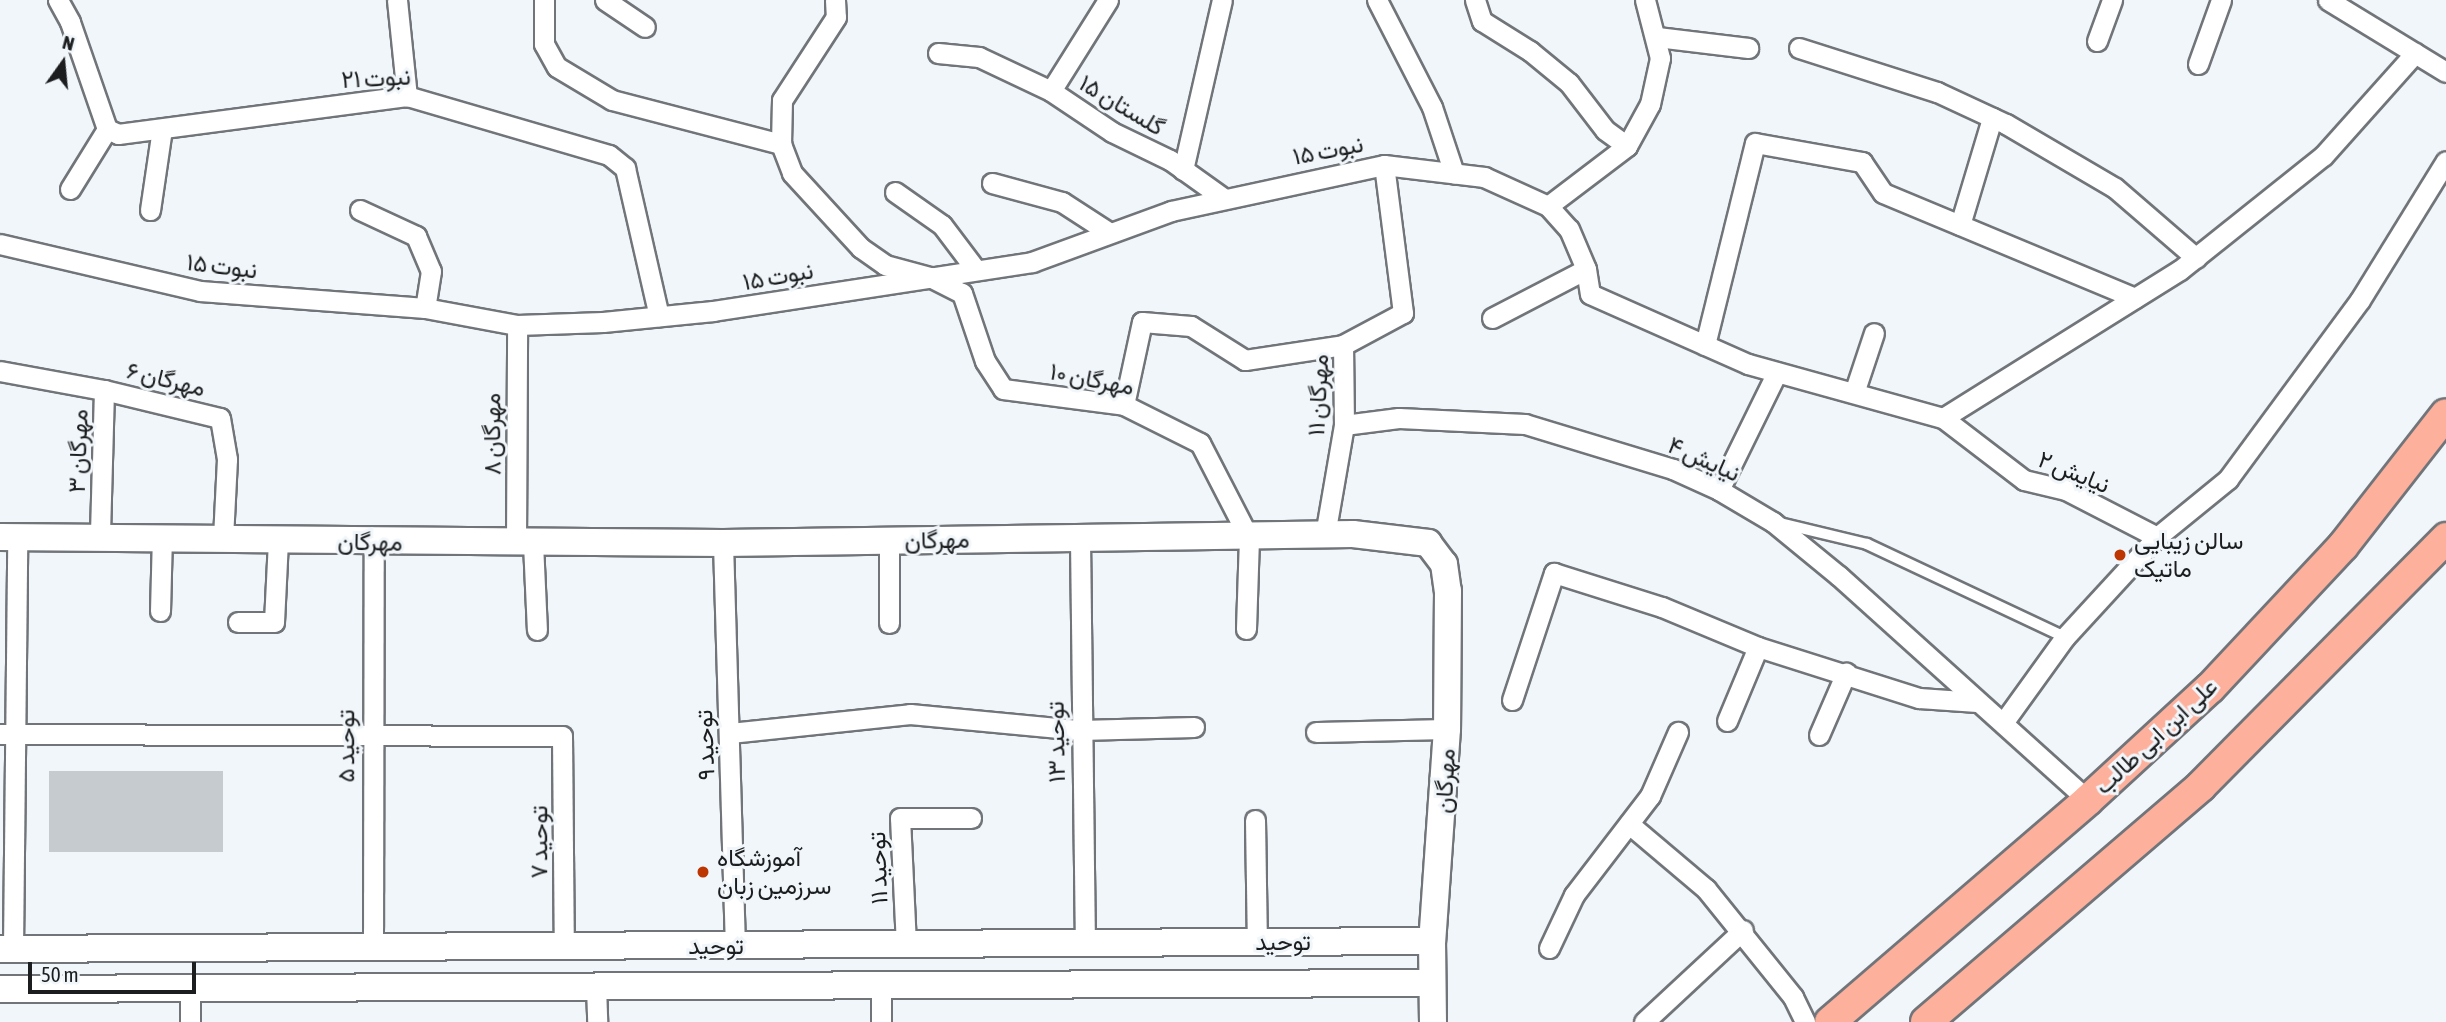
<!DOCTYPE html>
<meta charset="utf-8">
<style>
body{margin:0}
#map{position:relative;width:2446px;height:1022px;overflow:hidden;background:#f1f6fb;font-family:"Asap Condensed",Vazirmatn,sans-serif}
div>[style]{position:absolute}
.building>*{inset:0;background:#c6cbd0;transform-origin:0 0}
.roads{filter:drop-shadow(2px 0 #71757a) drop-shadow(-2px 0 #71757a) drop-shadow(0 2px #71757a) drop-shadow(0 -2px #71757a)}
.lane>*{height:10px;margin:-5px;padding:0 5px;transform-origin:5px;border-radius:5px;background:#fff}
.street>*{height:19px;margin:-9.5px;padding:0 9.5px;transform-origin:9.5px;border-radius:9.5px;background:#fff}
.secondary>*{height:26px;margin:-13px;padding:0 13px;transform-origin:13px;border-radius:13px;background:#fff}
.primary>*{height:30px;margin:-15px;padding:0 15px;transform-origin:15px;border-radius:15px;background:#fdb09b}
.dots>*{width:19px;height:19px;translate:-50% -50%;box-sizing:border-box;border:4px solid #f1f6fb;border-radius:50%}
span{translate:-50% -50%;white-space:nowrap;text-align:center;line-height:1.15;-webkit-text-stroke:6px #f1f6fb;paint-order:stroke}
.street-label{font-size:24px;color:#1b1d1e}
.poi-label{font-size:24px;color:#1b1d1e}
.left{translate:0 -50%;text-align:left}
.north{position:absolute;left:28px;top:28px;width:70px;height:70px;-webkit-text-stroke:5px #f1f6fb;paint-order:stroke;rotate:15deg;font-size:19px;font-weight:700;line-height:28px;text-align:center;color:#1b1d1e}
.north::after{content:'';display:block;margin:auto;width:24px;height:32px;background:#1b1d1e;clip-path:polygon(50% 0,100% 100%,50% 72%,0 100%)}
.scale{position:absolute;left:28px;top:962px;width:168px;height:32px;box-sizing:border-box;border:4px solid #1b1d1e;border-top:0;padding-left:9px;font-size:21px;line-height:24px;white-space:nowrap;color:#1b1d1e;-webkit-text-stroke:5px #f1f6fb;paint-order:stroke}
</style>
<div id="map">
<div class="building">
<i style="left:49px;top:771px;width:174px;height:81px"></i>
</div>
<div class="roads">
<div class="lane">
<i style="left:1784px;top:524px;width:85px;rotate:13.5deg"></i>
<i style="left:1867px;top:544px;width:219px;rotate:25.2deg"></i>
</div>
<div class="street">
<i style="left:58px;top:0;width:25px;rotate:61deg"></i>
<i style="left:70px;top:22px;width:113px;rotate:70.9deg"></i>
<i style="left:107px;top:129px;width:12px;rotate:24deg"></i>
<i style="left:118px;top:134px;width:291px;rotate:-7.5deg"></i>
<i style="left:407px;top:96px;width:210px;rotate:16.3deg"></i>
<i style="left:609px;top:155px;width:21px;rotate:39deg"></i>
<i style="left:625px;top:168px;width:152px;rotate:77.1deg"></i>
<i style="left:397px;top:0;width:97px;rotate:84.1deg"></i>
<i style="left:544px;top:0;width:44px;rotate:90deg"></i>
<i style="left:544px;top:44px;width:26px;rotate:61deg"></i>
<i style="left:557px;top:67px;width:64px;rotate:31deg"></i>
<i style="left:612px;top:100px;width:175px;rotate:14.6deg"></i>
<i style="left:605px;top:0;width:48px;rotate:34deg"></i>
<i style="left:835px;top:0;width:17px;rotate:87deg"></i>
<i style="left:836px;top:17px;width:99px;rotate:123deg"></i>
<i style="left:782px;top:100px;width:44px;rotate:91.3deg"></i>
<i style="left:781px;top:144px;width:31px;rotate:69deg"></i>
<i style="left:792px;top:173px;width:102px;rotate:47.4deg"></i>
<i style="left:861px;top:248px;width:29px;rotate:35deg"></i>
<i style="left:885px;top:265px;width:47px;rotate:14.9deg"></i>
<i style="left:930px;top:277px;width:36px;rotate:27deg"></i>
<i style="left:962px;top:293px;width:72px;rotate:71.3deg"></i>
<i style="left:985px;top:361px;width:33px;rotate:57deg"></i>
<i style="left:1003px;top:389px;width:122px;rotate:7.5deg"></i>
<i style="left:1124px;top:405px;width:85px;rotate:26.6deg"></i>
<i style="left:1200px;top:443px;width:107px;rotate:62.7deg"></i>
<i style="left:1249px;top:538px;width:91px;rotate:91.9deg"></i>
<i style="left:1108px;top:0;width:107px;rotate:122.1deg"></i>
<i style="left:1051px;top:91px;width:73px;rotate:33.9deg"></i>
<i style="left:1112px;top:132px;width:64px;rotate:25.8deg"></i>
<i style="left:1170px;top:160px;width:65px;rotate:35.6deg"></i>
<i style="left:1377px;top:0;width:120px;rotate:62.8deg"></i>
<i style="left:1432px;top:107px;width:70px;rotate:71.6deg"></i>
<i style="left:1475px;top:0;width:22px;rotate:72deg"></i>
<i style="left:1482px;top:21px;width:57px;rotate:32deg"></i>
<i style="left:1530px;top:51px;width:50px;rotate:39.4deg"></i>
<i style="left:1569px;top:83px;width:59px;rotate:52.5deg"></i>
<i style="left:1605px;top:130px;width:27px;rotate:36deg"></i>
<i style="left:2328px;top:0;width:138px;rotate:31.4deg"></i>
<i style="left:1657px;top:37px;width:92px;rotate:6.9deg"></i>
<i style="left:2097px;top:41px;width:44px;rotate:-69.9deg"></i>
<i style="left:1799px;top:48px;width:145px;rotate:17.7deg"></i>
<i style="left:1937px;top:92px;width:76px;rotate:24.9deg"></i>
<i style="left:2006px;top:124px;width:126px;rotate:30.4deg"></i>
<i style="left:2115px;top:188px;width:107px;rotate:40.8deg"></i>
<i style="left:938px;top:53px;width:41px;rotate:5.6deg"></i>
<i style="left:979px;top:57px;width:80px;rotate:25.3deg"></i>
<i style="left:2198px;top:64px;width:68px;rotate:-70.2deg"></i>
<i style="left:1183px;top:170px;width:174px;rotate:-77.1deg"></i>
<i style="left:992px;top:183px;width:73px;rotate:15.2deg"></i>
<i style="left:1062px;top:202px;width:57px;rotate:32.9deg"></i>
<i style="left:70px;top:189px;width:70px;rotate:-58.3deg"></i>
<i style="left:895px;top:192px;width:57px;rotate:35.1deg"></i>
<i style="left:942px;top:225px;width:56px;rotate:52.9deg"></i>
<i style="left:1548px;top:206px;width:99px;rotate:-37.2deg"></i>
<i style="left:1627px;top:146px;width:48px;rotate:-61.3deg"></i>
<i style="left:1650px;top:104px;width:47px;rotate:-77.7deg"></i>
<i style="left:1660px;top:58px;width:60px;rotate:-104.5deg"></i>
<i style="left:150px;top:210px;width:82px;rotate:-81.6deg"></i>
<i style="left:360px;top:210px;width:62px;rotate:24.9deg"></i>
<i style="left:416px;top:236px;width:38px;rotate:67deg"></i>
<i style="left:431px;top:271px;width:37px;rotate:99deg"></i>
<i style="left:1960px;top:225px;width:112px;rotate:-73.3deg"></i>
<i style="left:0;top:244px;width:205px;rotate:13.2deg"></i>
<i style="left:200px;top:291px;width:226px;rotate:4.3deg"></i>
<i style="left:425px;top:308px;width:94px;rotate:10.5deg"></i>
<i style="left:517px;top:325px;width:86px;rotate:-2deg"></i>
<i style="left:603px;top:322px;width:111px;rotate:-5.7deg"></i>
<i style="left:713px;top:311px;width:323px;rotate:-8.7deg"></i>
<i style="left:1032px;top:262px;width:148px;rotate:-20.1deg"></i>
<i style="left:1171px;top:211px;width:218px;rotate:-12.2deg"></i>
<i style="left:1384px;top:165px;width:101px;rotate:6.8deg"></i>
<i style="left:1484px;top:177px;width:70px;rotate:24.4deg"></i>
<i style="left:1548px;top:206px;width:31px;rotate:48deg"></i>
<i style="left:1569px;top:229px;width:43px;rotate:67deg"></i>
<i style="left:1586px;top:269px;width:25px;rotate:81deg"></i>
<i style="left:1590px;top:294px;width:173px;rotate:23.9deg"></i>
<i style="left:1748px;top:364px;width:202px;rotate:15.5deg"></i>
<i style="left:1943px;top:418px;width:102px;rotate:37.4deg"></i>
<i style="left:2024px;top:480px;width:43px;rotate:13.4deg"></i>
<i style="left:2066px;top:490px;width:102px;rotate:27.3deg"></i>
<i style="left:2157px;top:537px;width:92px;rotate:-39.2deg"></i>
<i style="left:2228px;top:479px;width:222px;rotate:-53.6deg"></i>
<i style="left:2360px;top:300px;width:163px;rotate:-58.3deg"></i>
<i style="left:1492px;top:318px;width:106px;rotate:-27.5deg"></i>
<i style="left:1705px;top:345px;width:208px;rotate:-76.1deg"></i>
<i style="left:1755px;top:143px;width:109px;rotate:10.1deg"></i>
<i style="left:1862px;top:162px;width:37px;rotate:56deg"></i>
<i style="left:1883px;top:193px;width:273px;rotate:22.6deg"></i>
<i style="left:0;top:371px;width:106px;rotate:10.4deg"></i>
<i style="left:104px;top:390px;width:146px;rotate:91.6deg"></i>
<i style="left:104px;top:390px;width:119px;rotate:13.6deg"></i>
<i style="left:220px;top:418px;width:42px;rotate:80.3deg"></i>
<i style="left:227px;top:459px;width:80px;rotate:92.9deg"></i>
<i style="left:1854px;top:393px;width:63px;rotate:-71.6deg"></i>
<i style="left:1124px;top:405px;width:85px;rotate:-77.8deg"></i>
<i style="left:1142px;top:322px;width:49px;rotate:4.7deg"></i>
<i style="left:1191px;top:326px;width:64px;rotate:32.2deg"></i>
<i style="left:1245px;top:360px;width:99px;rotate:-8.7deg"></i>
<i style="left:1943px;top:418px;width:279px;rotate:-32deg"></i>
<i style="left:2180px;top:270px;width:183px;rotate:-38.6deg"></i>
<i style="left:2323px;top:156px;width:138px;rotate:-48.2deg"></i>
<i style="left:1344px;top:425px;width:55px;rotate:-7.3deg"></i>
<i style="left:1399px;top:418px;width:126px;rotate:2.7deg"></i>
<i style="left:1525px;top:424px;width:155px;rotate:16.9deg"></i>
<i style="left:1673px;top:469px;width:51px;rotate:24.5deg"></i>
<i style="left:1719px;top:490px;width:63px;rotate:30.7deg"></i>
<i style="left:1773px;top:522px;width:85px;rotate:39.3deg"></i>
<i style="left:1839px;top:576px;width:335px;rotate:42deg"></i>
<i style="left:1719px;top:490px;width:131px;rotate:-63.8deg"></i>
<i style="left:1325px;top:535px;width:112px;rotate:-80.2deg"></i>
<i style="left:1344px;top:425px;width:80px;rotate:-90.7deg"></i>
<i style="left:1343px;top:345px;width:68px;rotate:-28.1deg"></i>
<i style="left:1403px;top:313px;width:149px;rotate:-97.3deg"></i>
<i style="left:1080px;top:539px;width:405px;rotate:89.3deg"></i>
<i style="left:516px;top:543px;width:218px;rotate:-89.7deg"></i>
<i style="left:533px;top:543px;width:87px;rotate:87.4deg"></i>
<i style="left:723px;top:543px;width:403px;rotate:88.3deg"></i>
<i style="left:160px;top:611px;width:74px;rotate:-88.5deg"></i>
<i style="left:238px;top:622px;width:36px"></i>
<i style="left:274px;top:622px;width:82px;rotate:-87.2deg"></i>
<i style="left:889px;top:623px;width:82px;rotate:-90deg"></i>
<i style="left:1512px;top:700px;width:134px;rotate:-71.7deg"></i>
<i style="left:1554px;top:573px;width:113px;rotate:17.5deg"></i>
<i style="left:1662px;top:607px;width:104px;rotate:22.6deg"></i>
<i style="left:1758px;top:647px;width:169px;rotate:17.6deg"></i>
<i style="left:1919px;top:698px;width:58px;rotate:3.9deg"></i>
<i style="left:1727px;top:721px;width:80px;rotate:-67.3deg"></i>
<i style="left:2003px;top:723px;width:106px;rotate:-54.2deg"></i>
<i style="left:2065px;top:637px;width:136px;rotate:-47.4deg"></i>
<i style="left:1316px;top:732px;width:131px;rotate:-1.3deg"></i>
<i style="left:730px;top:733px;width:181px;rotate:-6deg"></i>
<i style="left:910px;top:714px;width:171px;rotate:5.4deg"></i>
<i style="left:1080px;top:730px;width:114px;rotate:-1.5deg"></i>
<i style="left:0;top:734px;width:562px;rotate:0.2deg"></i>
<i style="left:562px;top:736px;width:211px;rotate:89.5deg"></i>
<i style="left:1819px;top:735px;width:68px;rotate:-66.5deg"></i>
<i style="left:1255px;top:820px;width:122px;rotate:89.1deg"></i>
<i style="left:1629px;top:824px;width:101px;rotate:40.2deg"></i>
<i style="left:1706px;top:889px;width:139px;rotate:51.1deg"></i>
<i style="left:1793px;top:997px;width:28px;rotate:64deg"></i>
<i style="left:906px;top:945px;width:127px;rotate:-92.7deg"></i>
<i style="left:900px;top:818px;width:71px"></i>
<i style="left:373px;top:948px;width:405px;rotate:-89.9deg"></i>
<i style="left:1549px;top:948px;width:59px;rotate:-64.7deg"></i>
<i style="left:1574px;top:895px;width:125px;rotate:-52.5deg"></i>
<i style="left:1650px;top:796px;width:70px;rotate:-66.4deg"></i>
<i style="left:13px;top:949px;width:413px;rotate:-89.4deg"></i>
<i style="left:881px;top:985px;width:37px;rotate:90deg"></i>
<i style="left:596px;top:986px;width:36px;rotate:88deg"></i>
<i style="left:190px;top:988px;width:34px;rotate:90deg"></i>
<i style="left:1644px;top:1022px;width:135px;rotate:-42.9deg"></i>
</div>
<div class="secondary">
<i style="left:0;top:537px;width:723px;rotate:0.48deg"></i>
<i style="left:723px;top:543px;width:630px;rotate:-0.82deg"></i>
<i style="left:1353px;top:534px;width:76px;rotate:6.8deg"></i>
<i style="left:1428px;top:543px;width:26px;rotate:53deg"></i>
<i style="left:1444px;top:564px;width:27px;rotate:82deg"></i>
<i style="left:1448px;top:591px;width:138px;rotate:90.4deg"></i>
<i style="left:1447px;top:729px;width:213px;rotate:94deg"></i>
<i style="left:1432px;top:941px;width:81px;rotate:89.3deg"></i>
<i style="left:0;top:949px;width:1432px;rotate:-0.32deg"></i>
<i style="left:0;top:989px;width:1432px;rotate:-0.24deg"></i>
</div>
<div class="primary">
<i style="left:1830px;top:1022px;width:340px;rotate:-40.7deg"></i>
<i style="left:2088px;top:800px;width:166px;rotate:-42.6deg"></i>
<i style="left:2210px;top:688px;width:195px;rotate:-46.9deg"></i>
<i style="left:2343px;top:546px;width:167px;rotate:-52deg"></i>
<i style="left:1926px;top:1022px;width:362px;rotate:-40.6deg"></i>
<i style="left:2201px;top:786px;width:349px;rotate:-45.3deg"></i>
</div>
</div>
<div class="dots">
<i style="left:2120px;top:555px;background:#bd3500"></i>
<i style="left:703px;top:872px;background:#bd3500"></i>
</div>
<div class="street-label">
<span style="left:376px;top:78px;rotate:-3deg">نبوت ۲۱</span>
<span style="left:1122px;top:105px;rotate:31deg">گلستان ۱۵</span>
<span style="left:1328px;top:150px;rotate:-11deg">نبوت ۱۵</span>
<span style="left:222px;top:266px;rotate:7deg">نبوت ۱۵</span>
<span style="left:778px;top:276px;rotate:-10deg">نبوت ۱۵</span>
<span style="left:166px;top:379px;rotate:14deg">مهرگان ۶</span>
<span style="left:1092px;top:379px;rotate:11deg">مهرگان ۱۰</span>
<span style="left:1318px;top:395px;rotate:-87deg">مهرگان ۱۱</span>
<span style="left:492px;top:434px;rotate:-90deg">مهرگان ۸</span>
<span style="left:78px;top:451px;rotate:-88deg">مهرگان ۳</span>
<span style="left:1704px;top:459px;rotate:24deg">نیایش ۴</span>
<span style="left:2074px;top:472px;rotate:22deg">نیایش ۲</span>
<span style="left:937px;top:540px;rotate:-1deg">مهرگان</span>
<span style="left:370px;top:542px;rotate:1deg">مهرگان</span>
<span style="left:2156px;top:736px;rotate:-43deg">علی ابن ابی طالب</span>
<span style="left:1056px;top:742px;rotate:-91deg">توحید ۱۳</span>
<span style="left:705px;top:745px;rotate:-92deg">توحید ۹</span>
<span style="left:346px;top:746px;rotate:-90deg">توحید ۵</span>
<span style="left:1445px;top:781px;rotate:-87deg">مهرگان</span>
<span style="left:539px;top:842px;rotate:-90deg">توحید ۷</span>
<span style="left:878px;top:868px;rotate:-92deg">توحید ۱۱</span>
<span style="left:1283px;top:942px">توحید</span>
<span style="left:716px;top:946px">توحید</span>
</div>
<div class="poi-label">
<span class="left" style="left:2134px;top:555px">سالن زیبایی<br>ماتیک</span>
<span class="left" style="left:717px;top:872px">آموزشگاه<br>سرزمین زبان</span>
</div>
<div class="north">N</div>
<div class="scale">50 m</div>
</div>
